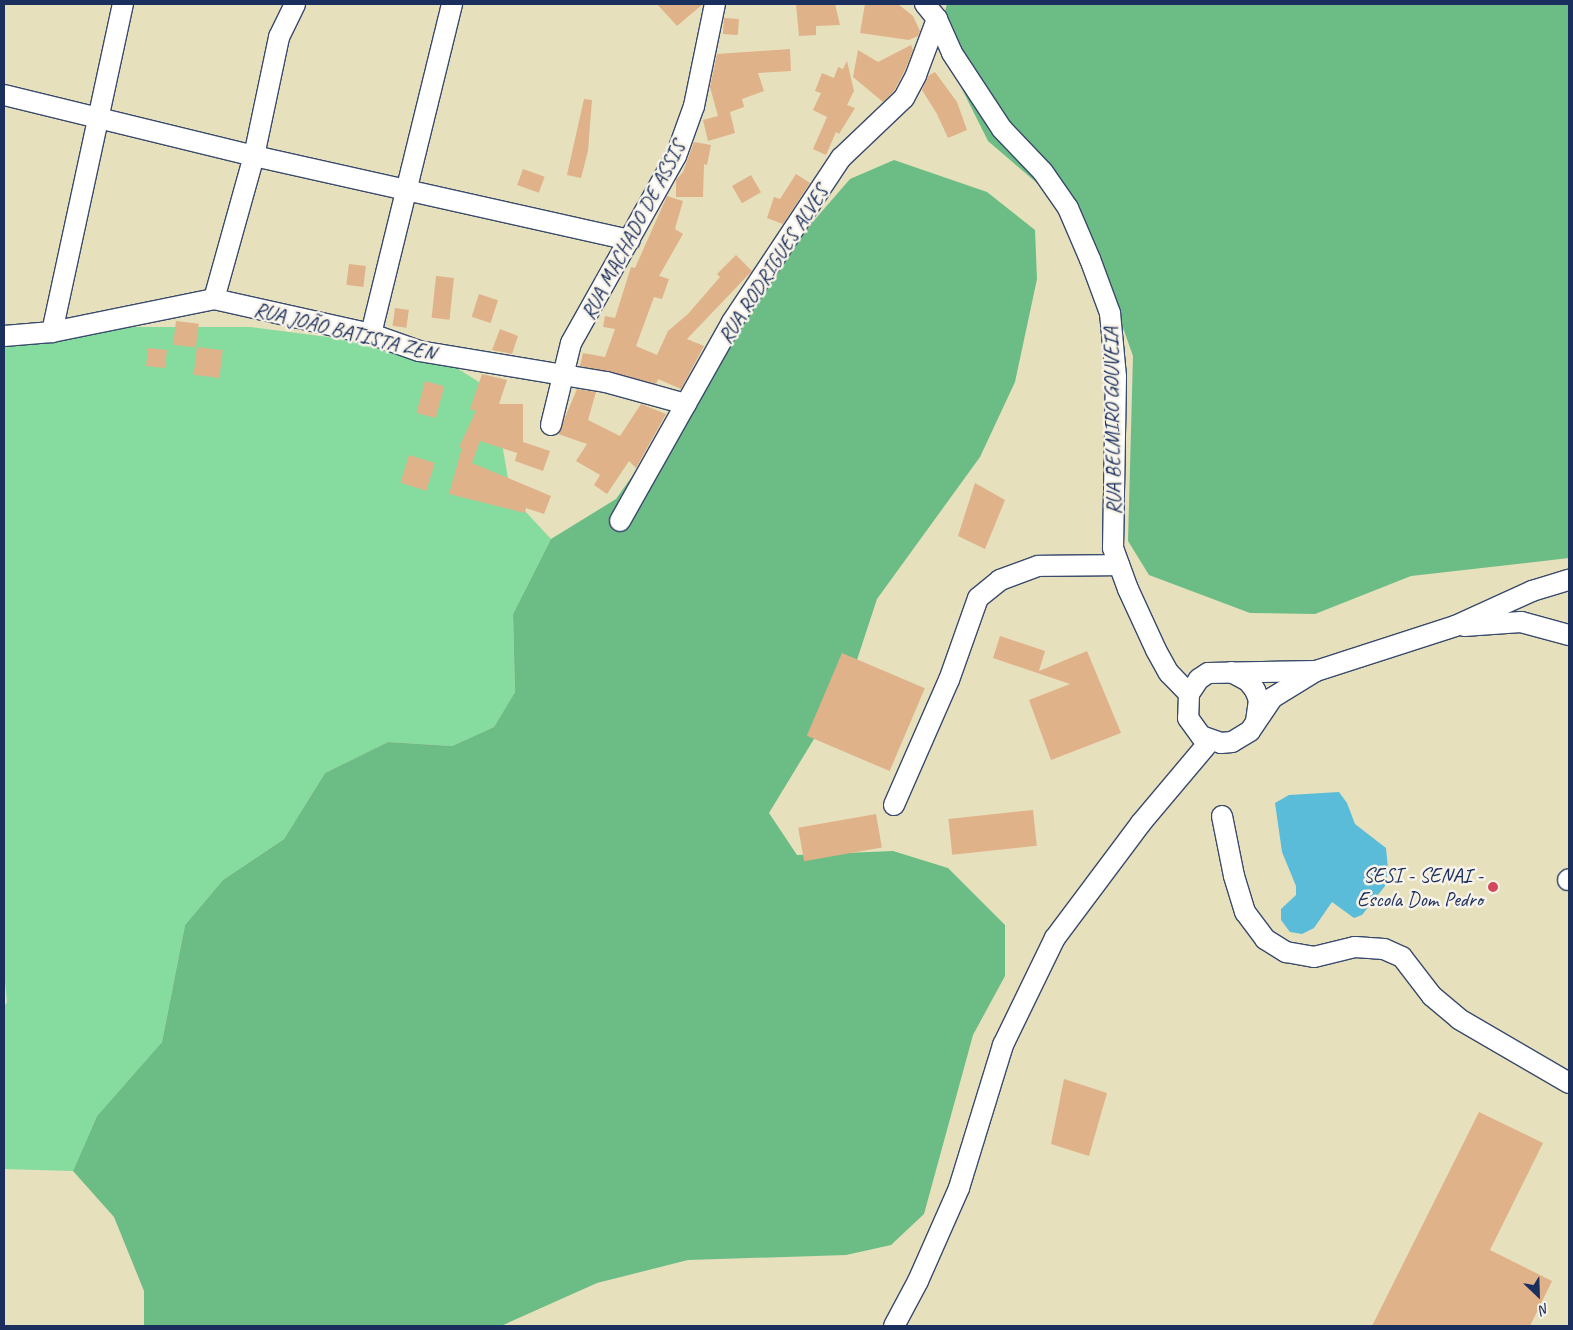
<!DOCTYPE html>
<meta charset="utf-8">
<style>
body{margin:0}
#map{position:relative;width:1573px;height:1330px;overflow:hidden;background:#e6e0bc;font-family:Caveat,sans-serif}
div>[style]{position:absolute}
.green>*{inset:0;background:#86dc9f}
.forest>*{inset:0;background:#6cbc86}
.water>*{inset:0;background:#5bbcd9}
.building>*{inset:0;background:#e0b28a;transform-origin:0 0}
.roads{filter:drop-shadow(1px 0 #394a6c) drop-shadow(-1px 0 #394a6c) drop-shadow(0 1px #394a6c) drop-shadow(0 -1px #394a6c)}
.minor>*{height:20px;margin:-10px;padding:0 10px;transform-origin:10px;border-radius:10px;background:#fff}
.dots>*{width:14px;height:14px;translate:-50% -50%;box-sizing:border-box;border:2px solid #f7f3e8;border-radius:50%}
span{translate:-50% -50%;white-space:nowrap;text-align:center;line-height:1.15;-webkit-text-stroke:5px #f7f3e8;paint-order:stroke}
.street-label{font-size:21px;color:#1b2f5e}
.poi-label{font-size:21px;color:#1b2f5e}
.right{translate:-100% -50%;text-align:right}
.frame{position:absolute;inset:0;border:5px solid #1b2f5e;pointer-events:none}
.north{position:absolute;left:1513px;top:1270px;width:50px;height:50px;-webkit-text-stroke:4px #f7f3e8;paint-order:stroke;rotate:156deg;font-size:14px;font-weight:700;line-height:20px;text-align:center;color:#1b2f5e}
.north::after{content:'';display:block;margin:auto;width:18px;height:22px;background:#1b2f5e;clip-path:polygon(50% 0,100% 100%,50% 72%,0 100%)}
</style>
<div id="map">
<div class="green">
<i style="clip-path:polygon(131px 327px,251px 327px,367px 342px,452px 365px,493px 391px,511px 496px,551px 539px,513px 614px,515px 692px,494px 727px,452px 746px,388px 742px,325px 773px,284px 839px,223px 880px,185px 925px,162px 1042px,97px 1116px,73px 1171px,4px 1169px,4px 1007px,7px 1002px,4px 972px,4px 331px,23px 338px)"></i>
</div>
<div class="forest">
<i style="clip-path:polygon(947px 4px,1569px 4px,1569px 558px,1411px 576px,1315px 614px,1250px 613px,1149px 575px,1128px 541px,1133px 356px,1087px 226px,988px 141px,958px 81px,942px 22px)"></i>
<i style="clip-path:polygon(894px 160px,987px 192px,1035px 230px,1037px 279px,1015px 382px,980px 457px,877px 599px,851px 678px,769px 813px,797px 855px,893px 851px,948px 868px,1005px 925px,1005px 976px,973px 1035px,924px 1214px,891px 1245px,846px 1255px,688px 1260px,597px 1283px,501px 1326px,144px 1326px,144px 1291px,114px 1217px,73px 1171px,97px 1116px,162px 1042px,185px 925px,223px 880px,284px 839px,325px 773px,388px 742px,452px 746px,494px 727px,515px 692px,513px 614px,551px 539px,616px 499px,811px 224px,850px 179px)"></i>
</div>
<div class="water">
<i style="clip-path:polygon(1339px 792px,1347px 803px,1355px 824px,1386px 848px,1388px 869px,1385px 886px,1362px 915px,1354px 918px,1332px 902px,1314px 928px,1302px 934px,1290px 932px,1281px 920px,1281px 909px,1296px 895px,1296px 886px,1282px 852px,1275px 803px,1289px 795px)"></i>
</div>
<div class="building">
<i style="clip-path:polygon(657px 4px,703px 4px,677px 26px)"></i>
<i style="clip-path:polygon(796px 4px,835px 4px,840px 25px,816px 26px,816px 35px,799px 36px)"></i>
<i style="clip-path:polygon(865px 4px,898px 4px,913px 16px,920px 31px,918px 36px,909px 40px,860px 33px)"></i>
<i style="left:724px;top:18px;width:15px;height:16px;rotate:4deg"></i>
<i style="clip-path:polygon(911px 45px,913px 50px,905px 70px,894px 91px,883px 102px,853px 77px,858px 50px,878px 62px)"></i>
<i style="clip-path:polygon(790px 49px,791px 71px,758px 73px,764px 91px,742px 99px,744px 107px,730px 112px,735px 133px,708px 141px,703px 120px,718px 116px,710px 87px,717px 54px)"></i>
<i style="clip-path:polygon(847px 61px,854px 91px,847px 105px,855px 108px,839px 134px,836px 132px,826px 155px,813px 149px,827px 117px,813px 110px,821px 93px,815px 91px,822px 73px,834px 78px,838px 67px,843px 69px)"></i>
<i style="clip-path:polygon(935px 72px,957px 102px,967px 130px,948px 138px,937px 114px,922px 90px,928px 76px)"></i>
<i style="clip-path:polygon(584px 99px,592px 100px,588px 151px,581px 178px,567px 175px)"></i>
<i style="clip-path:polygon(694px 142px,711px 145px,707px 165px,704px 164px,703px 197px,676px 197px,676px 180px,683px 172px)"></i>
<i style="left:523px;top:169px;width:23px;height:17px;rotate:20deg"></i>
<i style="clip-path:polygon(796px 174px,810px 183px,783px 224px,767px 218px,774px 197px,780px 199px)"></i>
<i style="left:751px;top:175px;width:20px;height:22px;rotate:60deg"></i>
<i style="clip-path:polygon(667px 196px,683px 201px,675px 229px,683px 234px,659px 276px,669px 279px,662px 299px,654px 297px,636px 346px,657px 355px,668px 331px,688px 314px,720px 277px,717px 274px,736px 255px,752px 271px,687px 339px,704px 346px,681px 389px,658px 379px,656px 384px,580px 366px,583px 353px,605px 357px,615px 329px,603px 327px,605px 316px,615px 318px,631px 267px,635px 268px)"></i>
<i style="left:349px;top:264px;width:17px;height:21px;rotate:7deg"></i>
<i style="left:436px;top:276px;width:18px;height:42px;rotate:6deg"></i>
<i style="left:479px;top:294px;width:20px;height:24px;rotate:18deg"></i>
<i style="left:395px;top:308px;width:14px;height:18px;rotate:8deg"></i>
<i style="left:176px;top:321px;width:23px;height:24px;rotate:7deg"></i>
<i style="clip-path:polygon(500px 329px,518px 336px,512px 354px,492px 350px)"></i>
<i style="left:197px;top:347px;width:26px;height:28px;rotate:7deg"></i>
<i style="left:148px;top:348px;width:19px;height:18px;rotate:6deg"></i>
<i style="clip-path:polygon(482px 374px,507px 380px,499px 404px,523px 404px,523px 442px,550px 451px,543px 471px,515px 461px,517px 453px,480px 441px,472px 463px,551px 496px,544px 514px,526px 508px,525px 513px,449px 494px,462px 448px,459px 447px,476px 411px,470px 409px)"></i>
<i style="left:425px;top:381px;width:20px;height:33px;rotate:15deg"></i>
<i style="clip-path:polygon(577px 389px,596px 392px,588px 420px,620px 436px,641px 404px,666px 414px,636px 468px,629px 461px,607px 494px,594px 485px,600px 475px,576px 461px,587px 444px,558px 434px)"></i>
<i style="left:409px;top:455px;width:27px;height:29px;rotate:17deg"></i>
<i style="clip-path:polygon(975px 483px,1005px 500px,985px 549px,958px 536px)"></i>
<i style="clip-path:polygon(1000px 636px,1045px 651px,1039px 671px,1087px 651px,1121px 733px,1051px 760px,1029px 700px,1070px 684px,993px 658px)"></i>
<i style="left:842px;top:653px;width:90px;height:90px;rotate:23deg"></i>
<i style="left:1033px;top:810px;width:36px;height:85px;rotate:84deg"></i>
<i style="left:876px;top:814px;width:34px;height:79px;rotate:80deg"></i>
<i style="clip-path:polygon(1064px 1079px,1107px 1093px,1089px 1156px,1051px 1144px)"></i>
<i style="clip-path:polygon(1479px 1112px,1543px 1143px,1490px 1250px,1552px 1281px,1530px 1326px,1372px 1326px)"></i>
</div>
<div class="roads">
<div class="minor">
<i style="left:925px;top:4px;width:19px;rotate:51deg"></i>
<i style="left:937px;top:19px;width:37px;rotate:66deg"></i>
<i style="left:952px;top:53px;width:91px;rotate:56.7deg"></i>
<i style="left:1002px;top:129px;width:59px;rotate:46.4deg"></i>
<i style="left:1043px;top:172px;width:44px;rotate:55.2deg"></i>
<i style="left:1068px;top:208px;width:56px;rotate:66.7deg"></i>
<i style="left:1090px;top:259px;width:58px;rotate:69.7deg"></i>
<i style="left:1110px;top:313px;width:64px;rotate:84.6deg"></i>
<i style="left:1116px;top:377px;width:171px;rotate:91deg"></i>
<i style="left:1113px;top:548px;width:44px;rotate:69.9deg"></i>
<i style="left:1128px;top:589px;width:67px;rotate:65.3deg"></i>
<i style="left:1156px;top:650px;width:26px;rotate:61deg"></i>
<i style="left:1169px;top:673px;width:29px;rotate:46deg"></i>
<i style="left:4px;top:95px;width:257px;rotate:13.7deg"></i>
<i style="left:254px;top:156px;width:385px;rotate:12.6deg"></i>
<i style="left:214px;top:299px;width:148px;rotate:-74.4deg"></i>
<i style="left:254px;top:156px;width:122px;rotate:-78.1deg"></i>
<i style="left:279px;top:37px;width:37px;rotate:-64deg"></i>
<i style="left:52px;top:332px;width:336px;rotate:-77.8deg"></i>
<i style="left:371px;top:334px;width:340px;rotate:-76.2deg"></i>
<i style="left:4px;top:336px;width:48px;rotate:-4.8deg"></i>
<i style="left:52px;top:332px;width:165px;rotate:-11.5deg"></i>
<i style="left:214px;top:299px;width:161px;rotate:12.6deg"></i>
<i style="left:371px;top:334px;width:51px;rotate:19.5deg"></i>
<i style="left:419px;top:351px;width:190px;rotate:9.4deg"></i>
<i style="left:606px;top:382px;width:83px;rotate:15.4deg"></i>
<i style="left:551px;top:425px;width:84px;rotate:-76.3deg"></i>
<i style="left:571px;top:343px;width:214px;rotate:-60.7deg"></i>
<i style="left:676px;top:156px;width:53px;rotate:-70.2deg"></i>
<i style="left:694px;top:106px;width:104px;rotate:-78.4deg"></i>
<i style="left:620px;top:521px;width:228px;rotate:-60.6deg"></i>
<i style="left:732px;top:322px;width:197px;rotate:-56.4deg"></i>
<i style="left:841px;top:158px;width:87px;rotate:-43.6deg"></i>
<i style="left:904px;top:98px;width:26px;rotate:-62deg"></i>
<i style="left:916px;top:75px;width:60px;rotate:-69.4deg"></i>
<i style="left:1464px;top:626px;width:57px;rotate:-4deg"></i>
<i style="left:1521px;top:622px;width:50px;rotate:15.2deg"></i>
<i style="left:1316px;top:671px;width:108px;rotate:178.9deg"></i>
<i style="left:1208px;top:673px;width:11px;rotate:146deg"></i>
<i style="left:1199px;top:679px;width:18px;rotate:124deg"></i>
<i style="left:1189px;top:694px;width:24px;rotate:92deg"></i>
<i style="left:1188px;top:718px;width:22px;rotate:54deg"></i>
<i style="left:1201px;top:736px;width:21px;rotate:19deg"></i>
<i style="left:1221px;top:743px;width:11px;rotate:-5deg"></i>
<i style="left:1232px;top:742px;width:21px;rotate:-31deg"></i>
<i style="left:1250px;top:731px;width:40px;rotate:-56deg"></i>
<i style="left:1272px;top:698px;width:52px;rotate:-31.5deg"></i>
<i style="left:1316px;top:671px;width:146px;rotate:-17.9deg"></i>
<i style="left:1455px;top:626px;width:85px;rotate:-24.4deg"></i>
<i style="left:1532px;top:591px;width:39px;rotate:-17deg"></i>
<i style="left:1231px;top:672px;width:19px;rotate:28deg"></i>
<i style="left:1248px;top:681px;width:11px;rotate:52deg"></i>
<i style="left:1255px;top:690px;width:11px;rotate:68deg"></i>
<i style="left:1259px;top:700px;width:21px;rotate:98deg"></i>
<i style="left:894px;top:805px;width:137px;rotate:-66.3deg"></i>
<i style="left:949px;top:680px;width:87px;rotate:-70.5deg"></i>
<i style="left:978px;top:598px;width:28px;rotate:-39deg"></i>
<i style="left:1000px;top:580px;width:40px;rotate:-20.2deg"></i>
<i style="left:1038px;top:566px;width:81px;rotate:-0.7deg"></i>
<i style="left:1222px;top:816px;width:61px;rotate:78.7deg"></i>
<i style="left:1234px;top:876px;width:38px;rotate:73deg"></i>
<i style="left:1245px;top:912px;width:34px;rotate:53deg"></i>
<i style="left:1265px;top:939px;width:25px;rotate:32deg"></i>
<i style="left:1286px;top:952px;width:28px;rotate:10deg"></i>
<i style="left:1314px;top:957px;width:42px;rotate:-13.7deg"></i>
<i style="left:1355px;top:947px;width:29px;rotate:4deg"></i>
<i style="left:1384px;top:949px;width:20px;rotate:24deg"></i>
<i style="left:1402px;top:957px;width:49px;rotate:52.4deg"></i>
<i style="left:1432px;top:996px;width:35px;rotate:40deg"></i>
<i style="left:1459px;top:1019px;width:127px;rotate:30.2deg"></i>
<i style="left:1568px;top:880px;width:1px;rotate:-45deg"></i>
<i style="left:894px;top:1326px;width:51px;rotate:-61.9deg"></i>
<i style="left:918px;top:1281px;width:102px;rotate:-66.2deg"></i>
<i style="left:959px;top:1188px;width:150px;rotate:-72.9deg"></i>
<i style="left:1003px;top:1045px;width:119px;rotate:-64.1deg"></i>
<i style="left:1055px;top:938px;width:144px;rotate:-53.2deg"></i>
<i style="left:1141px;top:823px;width:107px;rotate:-49.9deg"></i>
</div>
</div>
<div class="dots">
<i style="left:1493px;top:887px;background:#d1495b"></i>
</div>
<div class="street-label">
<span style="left:633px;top:230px;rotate:-62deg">RUA MACHADO DE ASSIS</span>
<span style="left:773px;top:264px;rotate:-57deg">RUA RODRIGUES ALVES</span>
<span style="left:345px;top:331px;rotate:14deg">RUA JOÃO BATISTA ZEN</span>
<span style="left:1112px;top:421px;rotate:-91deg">RUA BELMIRO GOUVEIA</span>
</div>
<div class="poi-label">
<span class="right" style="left:1483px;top:887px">SESI - SENAI -<br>Escola Dom Pedro</span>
</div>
<div class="frame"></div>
<div class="north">N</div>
</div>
